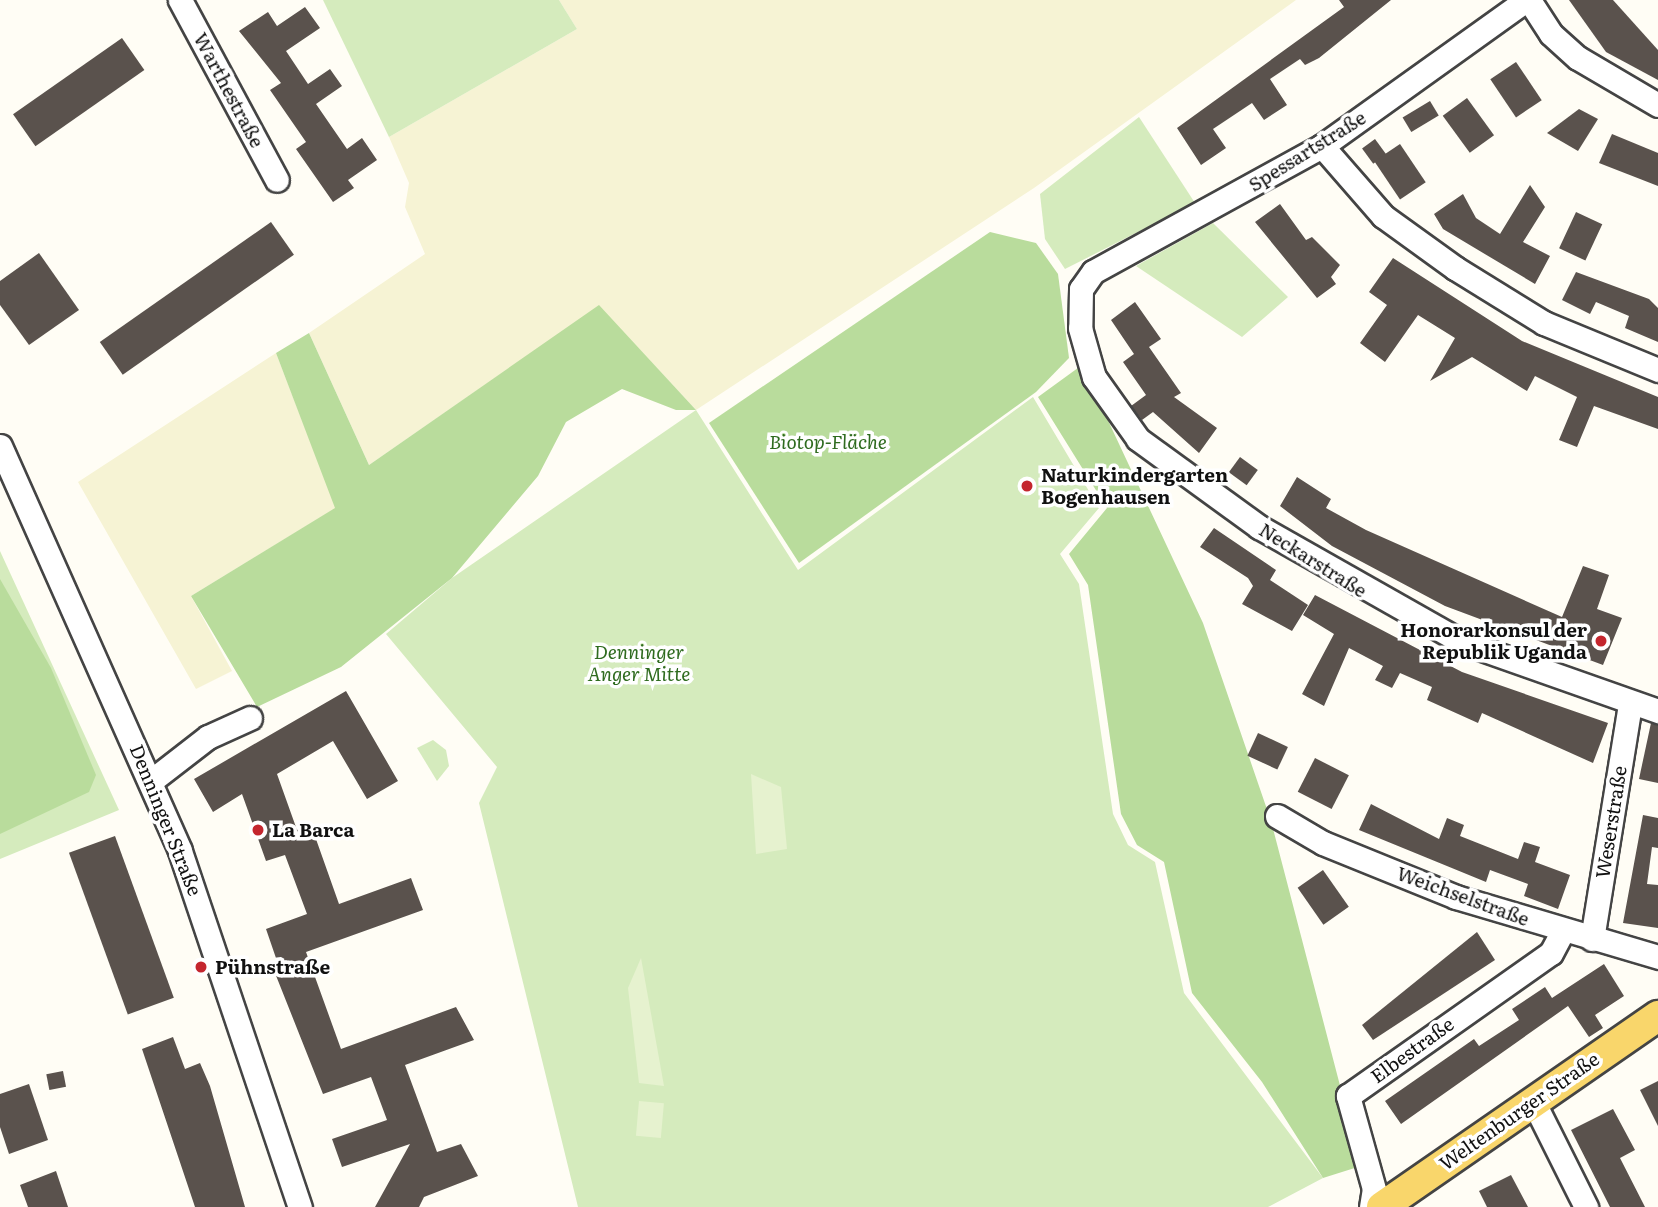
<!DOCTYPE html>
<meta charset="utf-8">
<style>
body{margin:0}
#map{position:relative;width:1658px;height:1207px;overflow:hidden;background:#fffdf5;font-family:Literata,serif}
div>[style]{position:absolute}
.farmland>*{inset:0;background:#f6f3d4}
.green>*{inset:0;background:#d5ebbd}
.forest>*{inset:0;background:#b9dc9c}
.pitch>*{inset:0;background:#e6f2cf;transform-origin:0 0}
.building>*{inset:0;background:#5a524d;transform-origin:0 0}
.roads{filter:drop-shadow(2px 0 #444) drop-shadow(-2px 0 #444) drop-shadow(0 2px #444) drop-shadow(0 -2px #444)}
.minor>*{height:23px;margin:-11.5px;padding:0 11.5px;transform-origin:11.5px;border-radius:11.5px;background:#fff}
.major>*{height:30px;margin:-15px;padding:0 15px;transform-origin:15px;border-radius:15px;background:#f9d66b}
.dots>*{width:19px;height:19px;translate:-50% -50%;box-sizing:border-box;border:4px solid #fff;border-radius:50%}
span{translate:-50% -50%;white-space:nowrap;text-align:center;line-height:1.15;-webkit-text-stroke:7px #fff;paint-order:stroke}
.street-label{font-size:19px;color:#111}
.park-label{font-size:19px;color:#2f6b1f;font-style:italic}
.poi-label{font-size:19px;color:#111;font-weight:700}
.left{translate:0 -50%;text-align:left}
.right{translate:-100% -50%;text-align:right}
</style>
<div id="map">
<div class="farmland">
<i style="clip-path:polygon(559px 0,1296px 0,1034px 188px,696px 410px,599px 306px,369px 465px,309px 333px,425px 254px,405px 207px,409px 183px,389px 137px,577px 29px)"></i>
<i style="clip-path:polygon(276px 353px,336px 508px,191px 596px,232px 671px,196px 689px,78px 482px)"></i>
</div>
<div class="green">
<i style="clip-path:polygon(323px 0,559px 0,577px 29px,389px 137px)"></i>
<i style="clip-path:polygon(1139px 117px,1195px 203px,1065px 269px,1045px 239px,1040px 194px)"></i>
<i style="clip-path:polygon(1213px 223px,1288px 297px,1242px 337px,1136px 266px)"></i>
<i style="clip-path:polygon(1033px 397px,1099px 508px,1060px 554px,1079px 584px,1113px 814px,1128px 845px,1155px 862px,1184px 993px,1323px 1178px,1268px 1207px,578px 1207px,479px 803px,497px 767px,386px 634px,452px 578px,696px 410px,798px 570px)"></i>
<i style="clip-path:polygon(0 551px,119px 810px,0 859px)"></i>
<i style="clip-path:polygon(433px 740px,446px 750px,449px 766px,437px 781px,417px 748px)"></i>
</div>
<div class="forest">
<i style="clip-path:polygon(990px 232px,1036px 243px,1058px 274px,1069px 358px,1036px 392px,799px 563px,709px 423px)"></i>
<i style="clip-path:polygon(599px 305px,696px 410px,676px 410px,622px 389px,566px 422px,538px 476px,452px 578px,341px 667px,257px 707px,191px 596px,335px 508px,276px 353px,309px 333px,369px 465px)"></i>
<i style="clip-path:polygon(1082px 365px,1203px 623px,1271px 821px,1361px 1166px,1323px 1178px,1262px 1082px,1192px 993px,1164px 862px,1137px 845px,1121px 814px,1088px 585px,1069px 554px,1107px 508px,1038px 397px)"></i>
<i style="clip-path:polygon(0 579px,51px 668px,96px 775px,89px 792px,0 834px)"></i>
</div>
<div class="pitch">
<i style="clip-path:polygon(751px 774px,781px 787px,787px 849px,756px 854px)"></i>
<i style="clip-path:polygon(641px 958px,664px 1086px,639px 1083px,628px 988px)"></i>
<i style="left:639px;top:1101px;width:25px;height:35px;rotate:5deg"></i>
</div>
<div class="building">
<i style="clip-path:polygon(1339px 0,1391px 0,1319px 58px,1305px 65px,1300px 59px,1270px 79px,1287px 105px,1264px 120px,1252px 103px,1213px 129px,1226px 148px,1201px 165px,1177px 128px,1344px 7px)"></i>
<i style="clip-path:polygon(1569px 0,1613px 0,1658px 50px,1658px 80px,1606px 52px)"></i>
<i style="clip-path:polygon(305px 7px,320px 28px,286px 51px,308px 84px,330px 69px,342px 86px,316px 104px,347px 149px,362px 138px,377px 160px,348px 180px,354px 188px,333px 202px,296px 149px,306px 142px,270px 90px,281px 83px,239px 31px,268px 12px,277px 26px)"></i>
<i style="left:122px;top:38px;width:39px;height:133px;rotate:55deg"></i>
<i style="left:1516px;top:62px;width:46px;height:31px;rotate:56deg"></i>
<i style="left:1467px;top:98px;width:46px;height:30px;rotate:54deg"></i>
<i style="left:1430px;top:101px;width:17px;height:32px;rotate:59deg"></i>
<i style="clip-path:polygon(1579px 109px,1598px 119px,1578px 151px,1547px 133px)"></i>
<i style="clip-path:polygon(1612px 134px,1658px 153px,1658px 186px,1599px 163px)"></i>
<i style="left:1375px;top:139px;width:19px;height:16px;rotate:54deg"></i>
<i style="left:1400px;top:144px;width:46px;height:31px;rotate:56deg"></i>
<i style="clip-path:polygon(1530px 185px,1545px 207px,1523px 242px,1550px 256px,1535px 284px,1443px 229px,1434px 214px,1463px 194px,1476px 218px,1500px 234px)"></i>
<i style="clip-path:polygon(1280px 204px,1306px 240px,1312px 237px,1340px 265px,1331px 277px,1336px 284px,1317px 298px,1255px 222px)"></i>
<i style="left:1576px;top:212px;width:29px;height:40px;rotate:25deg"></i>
<i style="left:271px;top:222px;width:40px;height:209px;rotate:55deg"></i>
<i style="clip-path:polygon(39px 253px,79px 310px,29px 345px,0 305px,0 281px)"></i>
<i style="clip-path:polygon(1393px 258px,1522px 341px,1658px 397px,1658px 429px,1594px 406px,1577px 447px,1559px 440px,1577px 397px,1535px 376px,1527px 391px,1472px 357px,1430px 381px,1455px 338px,1418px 315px,1385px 362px,1360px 343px,1387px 305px,1369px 292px)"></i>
<i style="clip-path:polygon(1576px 272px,1649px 299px,1658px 308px,1658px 342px,1625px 328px,1629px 316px,1596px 302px,1590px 314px,1562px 300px)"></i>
<i style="clip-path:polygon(1135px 302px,1161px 339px,1149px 347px,1181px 393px,1174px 397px,1217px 428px,1199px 453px,1153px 412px,1142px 420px,1131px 406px,1146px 395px,1123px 362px,1134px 354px,1111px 320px)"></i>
<i style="left:1240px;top:457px;width:22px;height:19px;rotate:36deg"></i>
<i style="clip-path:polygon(1297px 477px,1331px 499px,1326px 508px,1366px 530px,1562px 617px,1583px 566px,1609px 575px,1597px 609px,1622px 618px,1603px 665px,1445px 606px,1332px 546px,1280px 506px)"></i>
<i style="clip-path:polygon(1214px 528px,1276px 570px,1270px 580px,1308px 605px,1292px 631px,1242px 604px,1253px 586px,1248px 578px,1200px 547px)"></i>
<i style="clip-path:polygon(1315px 595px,1462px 672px,1608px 723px,1593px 763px,1482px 713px,1478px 723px,1427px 700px,1432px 687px,1400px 673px,1392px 688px,1375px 680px,1383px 666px,1349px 648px,1324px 706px,1302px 694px,1334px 634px,1303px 615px)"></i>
<i style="clip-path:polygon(346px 691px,398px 781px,367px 799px,333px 741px,277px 774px,297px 830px,311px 825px,339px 904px,411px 878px,423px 910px,306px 952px,341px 1049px,456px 1007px,474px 1040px,405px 1065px,437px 1152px,461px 1144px,478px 1176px,424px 1197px,419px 1207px,375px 1207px,410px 1144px,342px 1167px,332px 1139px,387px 1120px,371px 1077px,323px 1094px,271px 963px,277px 961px,266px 929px,307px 914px,285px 855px,266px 861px,242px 794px,213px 812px,194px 779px)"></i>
<i style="clip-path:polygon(1651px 723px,1658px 725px,1658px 783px,1639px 779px)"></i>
<i style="left:1258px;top:733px;width:33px;height:25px;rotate:25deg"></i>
<i style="left:1315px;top:758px;width:38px;height:38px;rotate:27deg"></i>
<i style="clip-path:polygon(1371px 804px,1439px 839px,1447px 818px,1464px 825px,1460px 836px,1518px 859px,1524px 842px,1540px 847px,1535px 862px,1570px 875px,1558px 909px,1524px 896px,1528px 884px,1490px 870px,1486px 882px,1359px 830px)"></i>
<i style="clip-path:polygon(1643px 815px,1658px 818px,1658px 848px,1652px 847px,1647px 884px,1658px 885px,1658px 928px,1623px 923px)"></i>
<i style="left:115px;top:836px;width:172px;height:49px;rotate:70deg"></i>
<i style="left:1323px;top:870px;width:45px;height:31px;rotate:55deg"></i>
<i style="clip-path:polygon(1477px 932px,1495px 960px,1373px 1040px,1362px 1025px)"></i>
<i style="clip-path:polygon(1604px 964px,1624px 996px,1595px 1015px,1603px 1028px,1589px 1037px,1568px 1006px,1401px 1124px,1385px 1101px,1474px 1039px,1479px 1046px,1519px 1020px,1512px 1009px,1545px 987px,1552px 998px)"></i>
<i style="clip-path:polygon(173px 1037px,185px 1069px,200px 1063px,210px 1086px,245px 1207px,195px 1207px,142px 1049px)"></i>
<i style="left:63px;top:1071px;width:16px;height:17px;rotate:79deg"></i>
<i style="clip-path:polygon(1658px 1081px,1658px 1126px,1640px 1090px)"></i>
<i style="clip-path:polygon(29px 1084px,48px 1140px,9px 1154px,0 1127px,0 1094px)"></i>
<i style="clip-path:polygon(1613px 1109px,1635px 1150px,1620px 1158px,1645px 1207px,1610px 1207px,1571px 1130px)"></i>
<i style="clip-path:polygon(56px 1171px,68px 1207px,28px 1207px,20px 1185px)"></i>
<i style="clip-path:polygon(1511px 1175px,1528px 1207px,1487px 1207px,1479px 1191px)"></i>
</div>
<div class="roads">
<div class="minor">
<i style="left:180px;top:0;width:204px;rotate:61.7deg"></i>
<i style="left:1526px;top:0;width:251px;rotate:144.4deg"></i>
<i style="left:1322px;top:146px;width:261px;rotate:151.2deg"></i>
<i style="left:1093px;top:272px;width:21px;rotate:125deg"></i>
<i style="left:1081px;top:289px;width:39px;rotate:91deg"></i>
<i style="left:1080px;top:328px;width:51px;rotate:74.1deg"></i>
<i style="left:1094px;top:377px;width:76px;rotate:54.6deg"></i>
<i style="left:1138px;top:439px;width:150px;rotate:36deg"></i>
<i style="left:1259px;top:527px;width:233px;rotate:29.5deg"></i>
<i style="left:1462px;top:642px;width:208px;rotate:19.4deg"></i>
<i style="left:1529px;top:0;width:40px;rotate:57.1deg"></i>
<i style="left:1551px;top:34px;width:36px;rotate:42deg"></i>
<i style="left:1578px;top:58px;width:93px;rotate:30.4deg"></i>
<i style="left:1322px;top:146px;width:93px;rotate:48.9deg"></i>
<i style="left:1383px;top:216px;width:89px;rotate:35.8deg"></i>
<i style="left:1455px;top:268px;width:105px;rotate:31.7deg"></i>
<i style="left:1544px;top:323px;width:123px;rotate:22.4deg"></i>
<i style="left:0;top:446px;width:443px;rotate:66deg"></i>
<i style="left:180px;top:851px;width:376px;rotate:71.4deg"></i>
<i style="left:151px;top:781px;width:72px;rotate:-37.7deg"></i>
<i style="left:208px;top:737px;width:46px;rotate:-24.3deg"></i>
<i style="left:1277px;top:816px;width:53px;rotate:30.4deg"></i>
<i style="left:1323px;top:843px;width:144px;rotate:22.1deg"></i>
<i style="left:1456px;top:897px;width:211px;rotate:16.5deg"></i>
<i style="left:1592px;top:939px;width:237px;rotate:-80.8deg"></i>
<i style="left:1533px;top:1101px;width:119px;rotate:63.4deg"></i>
<i style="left:1371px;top:1207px;width:18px;rotate:-81deg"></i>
<i style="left:1374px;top:1189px;width:97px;rotate:-105.6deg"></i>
<i style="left:1348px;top:1096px;width:248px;rotate:-35.2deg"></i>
<i style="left:1551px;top:953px;width:26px;rotate:-62deg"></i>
</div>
<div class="major">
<i style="left:1382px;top:1207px;width:336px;rotate:-34.7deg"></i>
</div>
</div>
<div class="dots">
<i style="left:1027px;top:486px;background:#c4262e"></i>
<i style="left:1601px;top:641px;background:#c4262e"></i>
<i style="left:258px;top:830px;background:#c4262e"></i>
<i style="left:201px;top:967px;background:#c4262e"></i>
</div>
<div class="street-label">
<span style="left:229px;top:90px;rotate:62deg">Warthestraße</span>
<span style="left:1307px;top:151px;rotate:-32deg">Spessartstraße</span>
<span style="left:1313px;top:560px;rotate:32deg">Neckarstraße</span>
<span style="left:166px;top:820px;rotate:68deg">Denninger Straße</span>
<span style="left:1611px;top:822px;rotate:-81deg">Weserstraße</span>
<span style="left:1463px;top:896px;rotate:20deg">Weichselstraße</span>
<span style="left:1412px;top:1050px;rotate:-36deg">Elbestraße</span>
<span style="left:1519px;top:1111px;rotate:-35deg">Weltenburger Straße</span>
</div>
<div class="park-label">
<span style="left:828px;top:442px">Biotop-Fläche</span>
<span style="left:639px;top:663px">Denninger<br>Anger Mitte</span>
</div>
<div class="poi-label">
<span class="left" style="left:1041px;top:486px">Naturkindergarten<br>Bogenhausen</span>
<span class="right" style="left:1587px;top:641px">Honorarkonsul der<br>Republik Uganda</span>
<span class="left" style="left:272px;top:830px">La Barca</span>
<span class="left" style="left:215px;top:967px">Pühnstraße</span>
</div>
</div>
